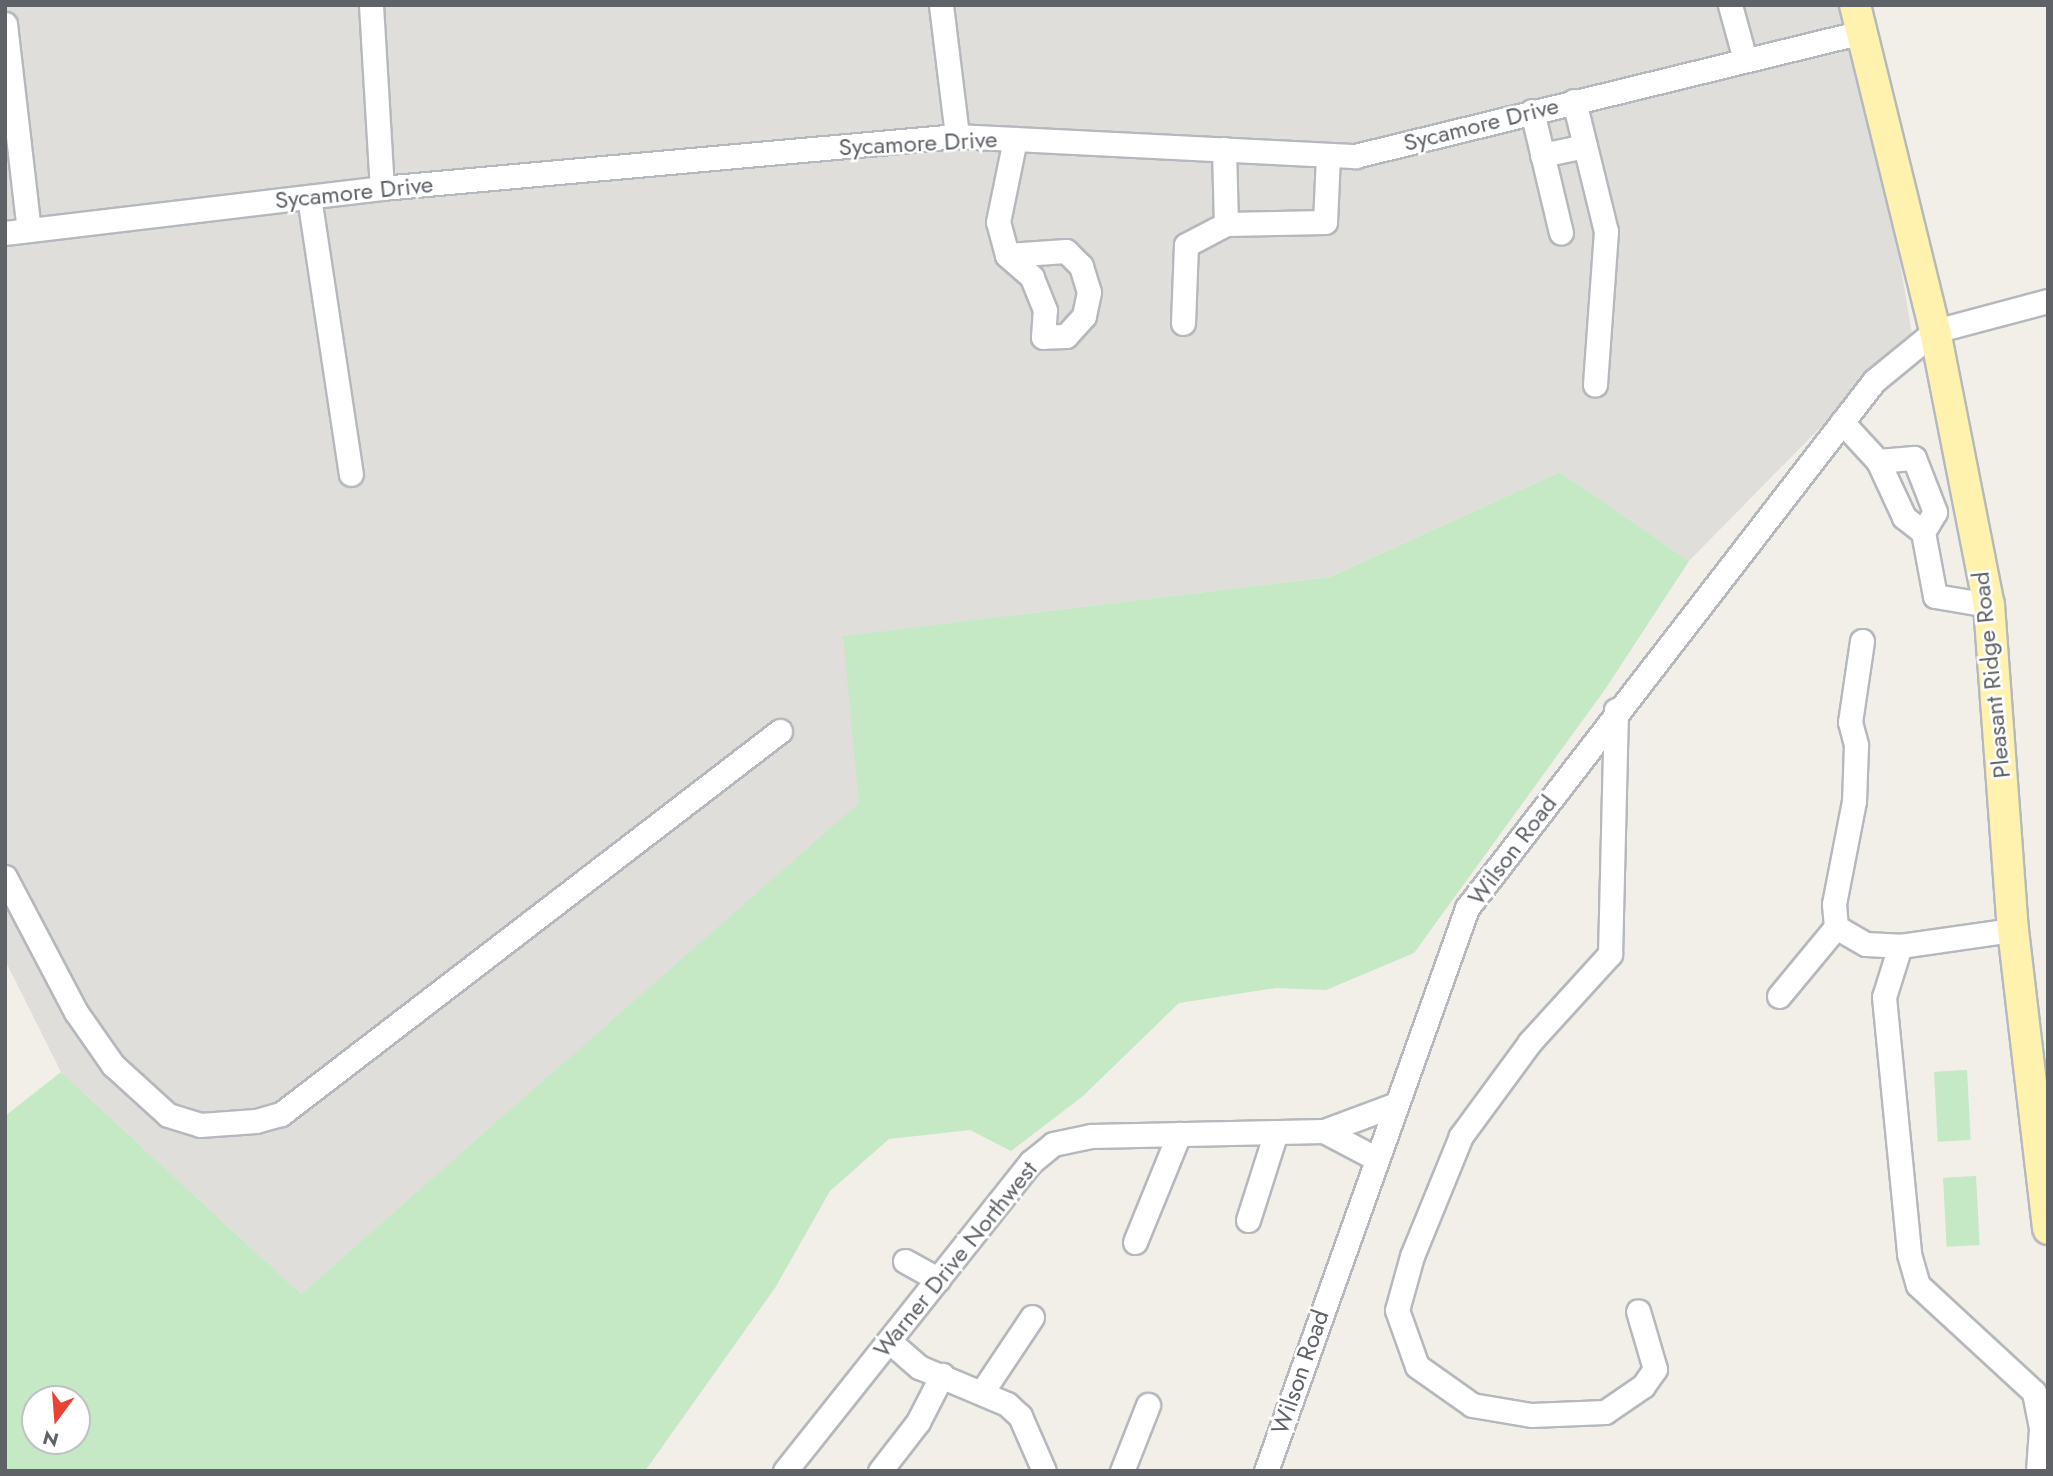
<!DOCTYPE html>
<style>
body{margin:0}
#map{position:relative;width:2053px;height:1476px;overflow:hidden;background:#f1efe8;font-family:Jost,sans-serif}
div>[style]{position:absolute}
.industrial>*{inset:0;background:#e0deda}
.green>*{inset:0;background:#c5e8c5;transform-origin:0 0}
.roads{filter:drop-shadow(2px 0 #b5b8bc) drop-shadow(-2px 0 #b5b8bc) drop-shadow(0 2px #b5b8bc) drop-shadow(0 -2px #b5b8bc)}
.minor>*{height:23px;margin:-11.5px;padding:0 11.5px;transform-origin:11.5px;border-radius:11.5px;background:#fff}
.major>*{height:30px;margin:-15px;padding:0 15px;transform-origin:15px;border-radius:15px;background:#fff2af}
span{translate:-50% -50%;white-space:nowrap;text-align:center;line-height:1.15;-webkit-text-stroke:5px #fff;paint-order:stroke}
.street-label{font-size:24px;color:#5f6368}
.frame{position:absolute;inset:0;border:7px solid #5f6368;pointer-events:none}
.north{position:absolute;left:21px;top:1385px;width:70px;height:70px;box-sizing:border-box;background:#fff;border:2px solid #bfc1c3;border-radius:50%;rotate:196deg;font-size:19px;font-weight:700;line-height:28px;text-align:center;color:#5f6368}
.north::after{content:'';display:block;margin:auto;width:24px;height:32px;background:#ea4335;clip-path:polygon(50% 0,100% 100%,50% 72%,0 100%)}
</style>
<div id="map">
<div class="industrial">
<i style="clip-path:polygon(5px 5px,1857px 5px,1912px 334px,1689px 561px,1560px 472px,1330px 577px,844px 636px,860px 803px,301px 1294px,61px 1072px,5px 960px)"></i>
</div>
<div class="green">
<i style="clip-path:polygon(evenodd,1560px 472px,1689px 561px,1606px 688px,1414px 953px,1326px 990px,1276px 988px,1179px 1003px,1083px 1096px,1011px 1151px,970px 1130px,889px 1139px,830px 1191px,775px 1288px,645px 1471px,5px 1471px,5px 1116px,61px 1072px,301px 1294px,859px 803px,843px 636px,1330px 577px,1560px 472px,35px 1399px,77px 1399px,77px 1441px,35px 1441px,35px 1399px)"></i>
<i style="left:1967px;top:1070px;width:70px;height:33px;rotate:87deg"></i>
<i style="left:1976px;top:1176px;width:69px;height:33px;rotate:87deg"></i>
</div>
<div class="roads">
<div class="minor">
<i style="left:371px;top:5px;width:183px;rotate:86.6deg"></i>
<i style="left:941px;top:5px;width:132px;rotate:83deg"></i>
<i style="left:1730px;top:5px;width:57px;rotate:74.7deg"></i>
<i style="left:5px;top:24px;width:207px;rotate:83.4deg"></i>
<i style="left:1574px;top:101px;width:134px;rotate:76.2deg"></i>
<i style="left:1606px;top:231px;width:154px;rotate:94.1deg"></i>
<i style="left:1532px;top:111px;width:125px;rotate:76.6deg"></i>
<i style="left:1224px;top:149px;width:75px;rotate:88.5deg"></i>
<i style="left:1226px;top:224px;width:99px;rotate:-1.2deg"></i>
<i style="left:1325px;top:222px;width:67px;rotate:-87.4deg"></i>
<i style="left:1542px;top:155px;width:44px;rotate:-11.8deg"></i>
<i style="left:309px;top:197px;width:280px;rotate:81.4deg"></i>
<i style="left:5px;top:233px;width:380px;rotate:-6.8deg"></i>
<i style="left:382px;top:188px;width:577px;rotate:-5.17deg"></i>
<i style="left:957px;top:136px;width:399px;rotate:2.9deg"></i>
<i style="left:1355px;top:156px;width:522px;rotate:-13.74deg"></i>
<i style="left:1007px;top:255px;width:59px;rotate:-3.9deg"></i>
<i style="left:1066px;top:251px;width:21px;rotate:45deg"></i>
<i style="left:1081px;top:266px;width:27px;rotate:73deg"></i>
<i style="left:1089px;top:292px;width:25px;rotate:102deg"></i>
<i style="left:1084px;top:316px;width:27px;rotate:132deg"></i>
<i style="left:1066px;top:336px;width:23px;rotate:178deg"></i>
<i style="left:1043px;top:337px;width:27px;rotate:-86deg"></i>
<i style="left:1045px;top:310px;width:35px;rotate:-112deg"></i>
<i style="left:1032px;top:277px;width:33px;rotate:-139deg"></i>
<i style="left:1007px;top:255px;width:34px;rotate:-105deg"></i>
<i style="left:998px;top:222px;width:85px;rotate:-78.4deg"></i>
<i style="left:1183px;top:323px;width:78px;rotate:-87.8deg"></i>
<i style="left:1186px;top:245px;width:45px;rotate:-27.7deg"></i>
<i style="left:1842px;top:422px;width:53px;rotate:47.3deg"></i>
<i style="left:1878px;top:461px;width:36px;rotate:-5deg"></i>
<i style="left:1914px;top:458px;width:58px;rotate:68.7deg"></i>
<i style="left:1935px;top:512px;width:23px;rotate:121deg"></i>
<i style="left:1923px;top:532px;width:24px;rotate:-142deg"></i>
<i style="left:1904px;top:517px;width:62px;rotate:-114.9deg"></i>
<i style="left:1923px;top:532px;width:65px;rotate:79.4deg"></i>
<i style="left:1935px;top:596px;width:55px;rotate:9.5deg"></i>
<i style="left:1862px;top:641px;width:82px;rotate:98.4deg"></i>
<i style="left:1850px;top:722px;width:24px;rotate:75deg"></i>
<i style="left:1856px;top:745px;width:56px;rotate:92deg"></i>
<i style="left:1854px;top:801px;width:105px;rotate:101deg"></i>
<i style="left:1834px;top:904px;width:23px;rotate:85deg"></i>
<i style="left:1836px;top:927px;width:34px;rotate:30deg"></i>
<i style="left:1866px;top:944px;width:34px;rotate:3deg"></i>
<i style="left:1900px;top:946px;width:114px;rotate:-8.1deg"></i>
<i style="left:1616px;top:710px;width:244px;rotate:91.4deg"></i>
<i style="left:1610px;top:954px;width:119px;rotate:132.3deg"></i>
<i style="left:1530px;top:1042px;width:117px;rotate:126.3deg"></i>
<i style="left:1461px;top:1136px;width:130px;rotate:112.2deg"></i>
<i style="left:1412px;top:1256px;width:56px;rotate:105.5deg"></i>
<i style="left:1397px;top:1310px;width:59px;rotate:70.3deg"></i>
<i style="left:1417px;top:1366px;width:67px;rotate:35.3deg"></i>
<i style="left:1472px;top:1405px;width:60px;rotate:9.6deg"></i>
<i style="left:1531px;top:1415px;width:74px;rotate:-2.3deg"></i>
<i style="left:1605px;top:1412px;width:46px;rotate:-34.4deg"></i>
<i style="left:1643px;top:1386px;width:21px;rotate:-55deg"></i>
<i style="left:1655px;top:1369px;width:60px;rotate:-106.3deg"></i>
<i style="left:5px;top:877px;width:153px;rotate:62.3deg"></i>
<i style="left:76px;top:1012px;width:65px;rotate:55.1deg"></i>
<i style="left:113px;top:1065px;width:74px;rotate:42.3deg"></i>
<i style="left:168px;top:1115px;width:34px;rotate:17deg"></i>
<i style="left:200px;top:1125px;width:56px;rotate:-4.1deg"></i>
<i style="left:256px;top:1121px;width:26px;rotate:-16deg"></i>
<i style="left:281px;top:1114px;width:629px;rotate:-37.51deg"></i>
<i style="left:1900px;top:946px;width:53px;rotate:107.4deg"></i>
<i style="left:1884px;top:997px;width:258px;rotate:84.4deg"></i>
<i style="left:1909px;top:1254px;width:32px;rotate:74deg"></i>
<i style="left:1918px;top:1285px;width:158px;rotate:42.7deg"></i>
<i style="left:2034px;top:1392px;width:38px;rotate:79deg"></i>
<i style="left:2041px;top:1429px;width:42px;rotate:94.1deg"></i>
<i style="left:1779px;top:996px;width:89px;rotate:-50.4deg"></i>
<i style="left:1324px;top:1131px;width:75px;rotate:-20.4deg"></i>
<i style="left:1248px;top:1220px;width:92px;rotate:-72.3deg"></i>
<i style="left:1135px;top:1242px;width:117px;rotate:-67.8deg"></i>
<i style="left:905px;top:1261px;width:38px;rotate:29deg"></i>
<i style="left:889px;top:1341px;width:40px;rotate:41deg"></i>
<i style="left:919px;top:1367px;width:95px;rotate:22.8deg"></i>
<i style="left:1007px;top:1404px;width:18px;rotate:43deg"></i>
<i style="left:1020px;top:1416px;width:60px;rotate:66.4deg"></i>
<i style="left:982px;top:1392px;width:90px;rotate:-56.3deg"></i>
<i style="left:785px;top:1471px;width:395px;rotate:-51.5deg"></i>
<i style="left:1031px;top:1162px;width:28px;rotate:-39deg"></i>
<i style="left:1053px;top:1144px;width:39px;rotate:-12deg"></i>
<i style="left:1091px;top:1136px;width:233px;rotate:-1.2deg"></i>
<i style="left:1324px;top:1131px;width:58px;rotate:27.9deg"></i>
<i style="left:880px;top:1471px;width:62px;rotate:-52.2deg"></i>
<i style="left:918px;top:1422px;width:53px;rotate:-62.9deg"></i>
<i style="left:1122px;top:1471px;width:71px;rotate:-68.5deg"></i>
<i style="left:1266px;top:1471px;width:598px;rotate:-70.35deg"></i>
<i style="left:1467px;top:908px;width:666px;rotate:-52.32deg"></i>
<i style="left:1874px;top:381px;width:79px;rotate:-39.3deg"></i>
<i style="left:1935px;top:331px;width:117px;rotate:-14.9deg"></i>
</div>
<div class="major">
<i style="left:1855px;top:5px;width:336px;rotate:76.2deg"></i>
<i style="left:1935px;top:331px;width:279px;rotate:78.9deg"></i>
<i style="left:1989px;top:605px;width:326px;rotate:85.8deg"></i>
<i style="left:2013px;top:930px;width:301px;rotate:83.3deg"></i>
</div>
</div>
<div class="street-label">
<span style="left:1481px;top:124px;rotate:-14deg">Sycamore Drive</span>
<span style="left:918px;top:143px;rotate:-3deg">Sycamore Drive</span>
<span style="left:354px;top:192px;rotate:-6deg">Sycamore Drive</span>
<span style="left:1991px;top:675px;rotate:-96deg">Pleasant Ridge Road</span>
<span style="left:1512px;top:850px;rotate:-53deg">Wilson Road</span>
<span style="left:955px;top:1259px;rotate:-51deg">Warner Drive Northwest</span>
<span style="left:1300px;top:1372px;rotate:-71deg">Wilson Road</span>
</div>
<div class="frame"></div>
<div class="north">N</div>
</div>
